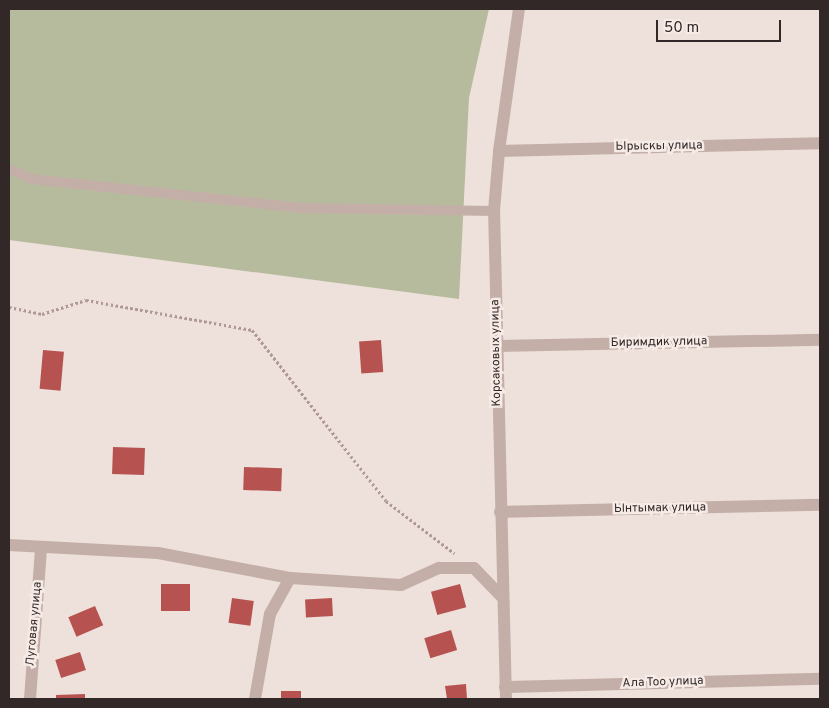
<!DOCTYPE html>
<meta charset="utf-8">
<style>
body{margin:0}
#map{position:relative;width:829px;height:708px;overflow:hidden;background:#eee1db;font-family:Overpass,sans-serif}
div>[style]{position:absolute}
.green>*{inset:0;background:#b7bb9d}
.building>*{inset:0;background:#b65351;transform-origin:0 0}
.path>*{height:3px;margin-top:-1.5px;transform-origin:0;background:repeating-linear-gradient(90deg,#b09993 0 2.5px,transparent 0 5px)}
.service>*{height:10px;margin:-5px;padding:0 5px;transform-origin:5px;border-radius:5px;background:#c4afa8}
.minor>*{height:12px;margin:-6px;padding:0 6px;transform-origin:6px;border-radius:6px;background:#c4afa8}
.tertiary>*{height:12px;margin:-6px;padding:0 6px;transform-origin:6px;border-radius:6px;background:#c4afa8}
span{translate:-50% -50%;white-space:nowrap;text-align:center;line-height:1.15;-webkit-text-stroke:5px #f6ebe6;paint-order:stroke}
.street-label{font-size:12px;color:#322827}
.frame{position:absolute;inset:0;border:10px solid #322827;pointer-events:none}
.scale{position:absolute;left:656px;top:20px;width:125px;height:22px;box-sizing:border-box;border:2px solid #322827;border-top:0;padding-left:6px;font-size:15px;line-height:18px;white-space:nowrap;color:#322827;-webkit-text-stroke:4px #f6ebe6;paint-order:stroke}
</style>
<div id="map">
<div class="green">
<i style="clip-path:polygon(9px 9px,489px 9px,469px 98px,459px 299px,9px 240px)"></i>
</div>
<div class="building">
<i style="left:381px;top:340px;width:32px;height:22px;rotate:86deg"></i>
<i style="left:43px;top:350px;width:21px;height:39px;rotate:5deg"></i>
<i style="left:113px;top:447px;width:32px;height:27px;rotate:2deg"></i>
<i style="left:244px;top:467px;width:38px;height:23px;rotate:2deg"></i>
<i style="left:161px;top:584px;width:29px;height:27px"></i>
<i style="left:460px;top:584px;width:24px;height:30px;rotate:75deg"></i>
<i style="left:232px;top:598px;width:22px;height:25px;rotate:8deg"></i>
<i style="left:332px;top:598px;width:18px;height:27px;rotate:87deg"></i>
<i style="left:95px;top:606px;width:21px;height:29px;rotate:67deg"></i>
<i style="left:451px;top:630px;width:21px;height:28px;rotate:73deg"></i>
<i style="left:80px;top:652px;width:19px;height:26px;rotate:72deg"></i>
<i style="clip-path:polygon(466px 684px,467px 699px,447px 699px,445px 686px)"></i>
<i style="left:281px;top:691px;width:20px;height:8px"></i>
<i style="clip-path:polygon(85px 694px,85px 699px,56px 699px,56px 695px)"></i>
</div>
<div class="path">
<i style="left:9px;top:307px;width:34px;rotate:12deg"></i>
<i style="left:42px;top:314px;width:46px;rotate:-17.7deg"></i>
<i style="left:86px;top:300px;width:169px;rotate:10.2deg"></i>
<i style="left:252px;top:330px;width:217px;rotate:51.9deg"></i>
<i style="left:386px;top:501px;width:86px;rotate:37.4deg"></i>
</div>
<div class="service">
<i style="left:9px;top:169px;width:24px;rotate:24deg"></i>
<i style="left:31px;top:179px;width:272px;rotate:6.1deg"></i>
<i style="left:301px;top:208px;width:193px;rotate:0.9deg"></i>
</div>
<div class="minor">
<i style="left:499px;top:151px;width:321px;rotate:-1.4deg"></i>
<i style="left:497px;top:346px;width:323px;rotate:-1.1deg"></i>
<i style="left:500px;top:512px;width:320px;rotate:-1.3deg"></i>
<i style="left:9px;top:545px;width:149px;rotate:3.1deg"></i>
<i style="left:158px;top:553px;width:134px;rotate:10.7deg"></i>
<i style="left:290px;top:578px;width:111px;rotate:3.6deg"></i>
<i style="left:401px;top:585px;width:42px;rotate:-24.1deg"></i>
<i style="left:439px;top:568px;width:35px"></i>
<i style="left:474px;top:568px;width:39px;rotate:46deg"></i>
<i style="left:505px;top:687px;width:315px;rotate:-1.5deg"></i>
<i style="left:30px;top:699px;width:150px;rotate:-85.8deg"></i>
<i style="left:255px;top:699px;width:86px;rotate:-80deg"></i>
<i style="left:270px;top:614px;width:41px;rotate:-60.9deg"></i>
</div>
<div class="tertiary">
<i style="left:506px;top:699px;width:488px;rotate:-91.4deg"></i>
<i style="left:494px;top:211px;width:60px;rotate:-85.2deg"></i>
<i style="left:499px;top:151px;width:143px;rotate:-82deg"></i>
</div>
<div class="street-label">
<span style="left:659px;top:147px;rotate:-1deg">Ырыскы улица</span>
<span style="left:659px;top:343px;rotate:-1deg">Биримдик улица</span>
<span style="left:497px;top:353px;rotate:-91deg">Корсаковых улица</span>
<span style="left:660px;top:509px;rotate:-1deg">Ынтымак улица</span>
<span style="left:35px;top:624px;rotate:-85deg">Луговая улица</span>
<span style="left:663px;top:683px;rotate:-2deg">Ала Тоо улица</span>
</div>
<div class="frame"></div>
<div class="scale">50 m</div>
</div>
